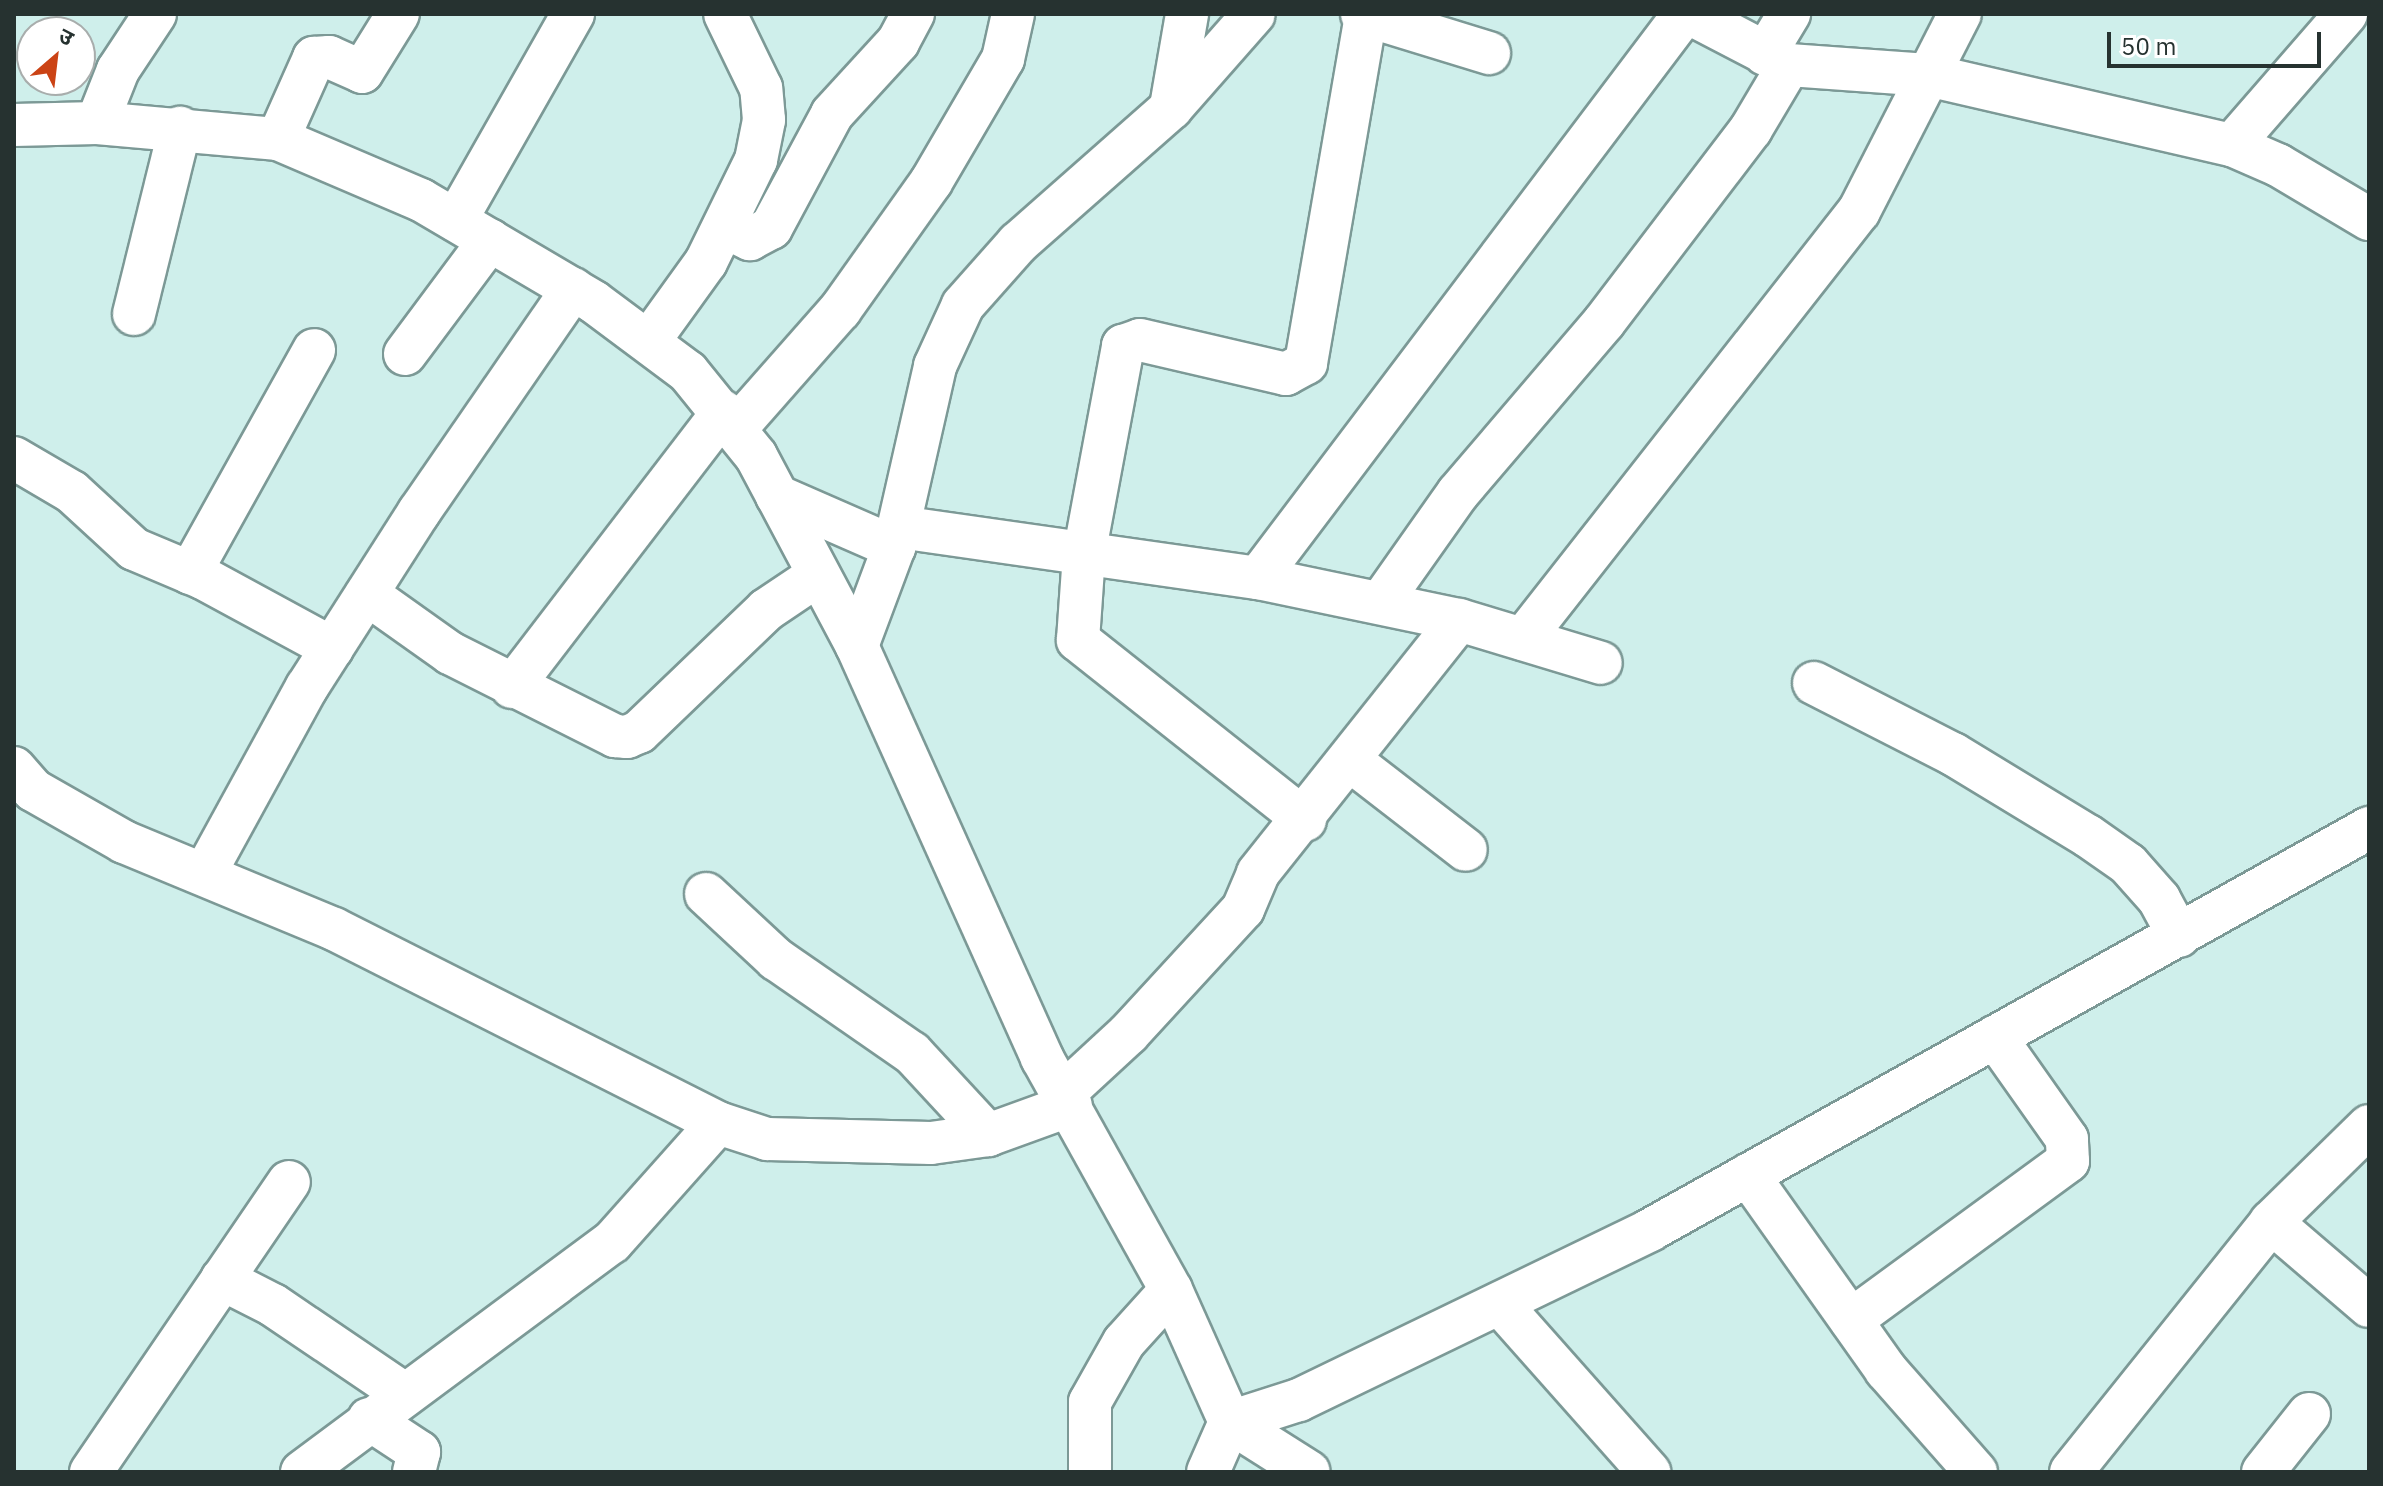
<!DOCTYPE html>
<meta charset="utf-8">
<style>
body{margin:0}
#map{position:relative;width:2383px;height:1486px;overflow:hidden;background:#cfefeb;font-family:"IBM Plex Sans","Noto Sans Devanagari",sans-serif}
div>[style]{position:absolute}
.roads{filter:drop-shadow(2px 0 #7c9996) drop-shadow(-2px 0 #7c9996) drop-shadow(0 2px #7c9996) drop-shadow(0 -2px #7c9996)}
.minor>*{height:42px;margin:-21px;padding:0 21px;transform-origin:21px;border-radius:21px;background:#fff}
span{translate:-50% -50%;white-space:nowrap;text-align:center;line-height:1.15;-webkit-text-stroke:8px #fff;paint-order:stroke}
.frame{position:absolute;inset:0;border:16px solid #263230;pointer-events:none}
.north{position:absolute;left:16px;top:16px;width:80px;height:80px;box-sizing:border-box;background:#fff;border:2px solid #a8adac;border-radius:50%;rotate:28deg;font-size:22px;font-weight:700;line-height:32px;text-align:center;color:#263230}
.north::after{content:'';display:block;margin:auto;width:28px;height:36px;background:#cb4315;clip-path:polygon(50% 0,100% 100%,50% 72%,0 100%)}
.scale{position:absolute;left:2107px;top:32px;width:214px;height:36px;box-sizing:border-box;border:4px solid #263230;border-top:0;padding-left:10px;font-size:24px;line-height:28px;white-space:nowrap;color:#263230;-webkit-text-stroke:6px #fff;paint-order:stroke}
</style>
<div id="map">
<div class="roads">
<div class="minor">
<i style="left:1362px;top:14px;width:133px;rotate:17.1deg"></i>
<i style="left:1691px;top:14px;width:110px;rotate:27.5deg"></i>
<i style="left:1789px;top:65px;width:139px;rotate:4.1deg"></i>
<i style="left:1928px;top:75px;width:312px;rotate:13deg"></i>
<i style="left:2232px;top:145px;width:50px;rotate:23.5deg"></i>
<i style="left:2278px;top:165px;width:106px;rotate:30.7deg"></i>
<i style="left:1765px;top:54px;width:47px;rotate:-59deg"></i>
<i style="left:1171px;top:107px;width:94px;rotate:-80.2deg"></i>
<i style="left:97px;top:123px;width:57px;rotate:-68.4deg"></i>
<i style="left:118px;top:70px;width:67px;rotate:-56.5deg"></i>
<i style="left:14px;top:125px;width:83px;rotate:-1.4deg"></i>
<i style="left:97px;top:123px;width:182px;rotate:5.1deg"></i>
<i style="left:278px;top:139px;width:155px;rotate:23.1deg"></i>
<i style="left:421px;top:200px;width:201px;rotate:30.5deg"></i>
<i style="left:594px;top:302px;width:117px;rotate:36.7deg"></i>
<i style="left:688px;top:372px;width:108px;rotate:51deg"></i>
<i style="left:756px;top:456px;width:215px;rotate:62deg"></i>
<i style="left:857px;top:646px;width:452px;rotate:65.8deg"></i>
<i style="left:1042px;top:1058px;width:265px;rotate:60.9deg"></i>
<i style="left:1171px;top:1290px;width:145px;rotate:65.9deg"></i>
<i style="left:1230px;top:1422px;width:93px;rotate:32.3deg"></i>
<i style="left:278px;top:139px;width:89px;rotate:-66deg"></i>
<i style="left:314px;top:58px;width:15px;rotate:-4deg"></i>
<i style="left:329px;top:57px;width:36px;rotate:24deg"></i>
<i style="left:362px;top:72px;width:68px;rotate:-58.2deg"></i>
<i style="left:2232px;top:145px;width:174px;rotate:-49deg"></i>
<i style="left:456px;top:220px;width:237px;rotate:-60.4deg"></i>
<i style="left:725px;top:227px;width:28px;rotate:26deg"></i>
<i style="left:750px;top:239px;width:24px;rotate:-28deg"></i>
<i style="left:771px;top:228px;width:129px;rotate:-61.8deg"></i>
<i style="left:832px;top:114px;width:98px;rotate:-47.5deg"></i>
<i style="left:898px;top:42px;width:32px;rotate:-62deg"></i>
<i style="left:134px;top:314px;width:192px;rotate:-76.1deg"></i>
<i style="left:649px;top:341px;width:97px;rotate:-54.2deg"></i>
<i style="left:706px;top:262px;width:114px;rotate:-63.9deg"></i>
<i style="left:756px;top:160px;width:41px;rotate:-78.7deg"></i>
<i style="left:764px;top:120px;width:32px;rotate:-95deg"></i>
<i style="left:761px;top:88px;width:82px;rotate:-115.9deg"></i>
<i style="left:405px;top:354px;width:142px;rotate:-53.3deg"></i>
<i style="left:735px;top:429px;width:159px;rotate:-48.6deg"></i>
<i style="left:840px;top:310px;width:157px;rotate:-54.6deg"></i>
<i style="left:931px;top:182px;width:143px;rotate:-59.7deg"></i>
<i style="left:1003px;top:59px;width:46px;rotate:-77.5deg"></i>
<i style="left:14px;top:458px;width:67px;rotate:30.4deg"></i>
<i style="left:72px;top:492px;width:84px;rotate:42.6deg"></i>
<i style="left:134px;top:549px;width:75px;rotate:22.8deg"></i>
<i style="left:203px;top:578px;width:147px;rotate:28.5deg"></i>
<i style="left:777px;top:496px;width:128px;rotate:23.6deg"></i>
<i style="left:899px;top:527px;width:363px;rotate:8.1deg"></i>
<i style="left:1258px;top:578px;width:205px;rotate:11.8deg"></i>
<i style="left:1459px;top:620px;width:148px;rotate:16.8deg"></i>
<i style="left:190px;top:573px;width:255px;rotate:-60.9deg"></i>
<i style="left:1258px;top:578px;width:707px;rotate:-52.94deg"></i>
<i style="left:367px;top:594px;width:102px;rotate:35.4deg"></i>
<i style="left:450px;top:653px;width:185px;rotate:26.7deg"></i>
<i style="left:615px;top:736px;width:12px;rotate:5deg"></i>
<i style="left:627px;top:737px;width:13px;rotate:-23deg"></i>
<i style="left:639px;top:732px;width:176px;rotate:-43.8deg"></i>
<i style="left:766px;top:610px;width:63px;rotate:-33.9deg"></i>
<i style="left:1381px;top:602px;width:133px;rotate:-54.8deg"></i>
<i style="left:1458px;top:493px;width:225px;rotate:-49.5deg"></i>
<i style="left:1604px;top:322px;width:243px;rotate:-52.7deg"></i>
<i style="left:1751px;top:129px;width:74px;rotate:-59.3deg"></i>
<i style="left:1523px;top:639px;width:544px;rotate:-51.87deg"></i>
<i style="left:1859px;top:211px;width:221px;rotate:-62.9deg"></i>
<i style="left:857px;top:646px;width:106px;rotate:-69.5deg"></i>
<i style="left:894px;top:547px;width:186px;rotate:-77.2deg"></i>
<i style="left:935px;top:366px;width:67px;rotate:-65.3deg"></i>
<i style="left:963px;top:305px;width:83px;rotate:-48.4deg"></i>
<i style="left:1018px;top:243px;width:204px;rotate:-41.4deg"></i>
<i style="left:1171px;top:108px;width:125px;rotate:-48.6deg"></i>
<i style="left:1814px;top:683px;width:156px;rotate:27.1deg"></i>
<i style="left:1953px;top:754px;width:158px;rotate:31.3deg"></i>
<i style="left:2088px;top:836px;width:49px;rotate:35deg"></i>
<i style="left:2128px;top:864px;width:47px;rotate:48.5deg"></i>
<i style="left:2159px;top:899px;width:42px;rotate:61.6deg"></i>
<i style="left:512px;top:687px;width:347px;rotate:-52.5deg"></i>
<i style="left:1351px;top:761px;width:145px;rotate:37.7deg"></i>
<i style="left:14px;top:768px;width:29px;rotate:49deg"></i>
<i style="left:33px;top:790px;width:105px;rotate:29.7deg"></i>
<i style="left:124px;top:842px;width:227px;rotate:22.5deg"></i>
<i style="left:334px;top:929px;width:430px;rotate:26.8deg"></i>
<i style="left:718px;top:1123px;width:52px;rotate:18.1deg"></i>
<i style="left:767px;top:1139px;width:164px;rotate:1.4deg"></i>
<i style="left:931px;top:1143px;width:58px;rotate:-8deg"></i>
<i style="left:988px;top:1135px;width:88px;rotate:-19.9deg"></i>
<i style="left:1305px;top:820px;width:290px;rotate:-141.6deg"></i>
<i style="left:1078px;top:640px;width:85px;rotate:-86deg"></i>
<i style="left:1084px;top:555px;width:213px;rotate:-79.4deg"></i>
<i style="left:1123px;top:346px;width:18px;rotate:-19deg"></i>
<i style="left:1140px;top:340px;width:150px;rotate:13.1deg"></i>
<i style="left:1286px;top:374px;width:23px;rotate:-29deg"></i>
<i style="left:1306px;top:363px;width:351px;rotate:-80.2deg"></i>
<i style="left:205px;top:873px;width:212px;rotate:-61.3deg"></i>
<i style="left:307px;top:687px;width:208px;rotate:-57.4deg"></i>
<i style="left:419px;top:512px;width:271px;rotate:-55.4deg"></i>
<i style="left:706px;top:894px;width:96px;rotate:42.9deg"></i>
<i style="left:776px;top:959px;width:165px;rotate:34.7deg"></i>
<i style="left:912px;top:1053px;width:112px;rotate:47.2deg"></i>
<i style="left:1064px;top:1093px;width:87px;rotate:-42.7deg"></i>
<i style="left:1128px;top:1034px;width:170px;rotate:-47.4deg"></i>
<i style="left:1243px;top:909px;width:39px;rotate:-67deg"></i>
<i style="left:1258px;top:873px;width:323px;rotate:-51.5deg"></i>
<i style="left:1748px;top:1175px;width:239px;rotate:54.7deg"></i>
<i style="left:1886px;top:1370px;width:136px;rotate:48.6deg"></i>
<i style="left:2271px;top:1222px;width:129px;rotate:40.6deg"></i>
<i style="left:222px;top:1279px;width:57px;rotate:27deg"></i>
<i style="left:273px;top:1305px;width:157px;rotate:34.1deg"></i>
<i style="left:1500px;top:1304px;width:225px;rotate:48.4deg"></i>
<i style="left:1851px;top:1320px;width:269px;rotate:-36.2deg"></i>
<i style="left:2068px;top:1161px;width:22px;rotate:-93deg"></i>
<i style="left:2067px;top:1139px;width:125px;rotate:-125.2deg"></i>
<i style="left:369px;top:1419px;width:60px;rotate:33.4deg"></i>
<i style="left:419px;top:1452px;width:21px;rotate:104deg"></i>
<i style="left:91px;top:1472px;width:351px;rotate:-55.7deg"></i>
<i style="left:302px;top:1472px;width:386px;rotate:-36.6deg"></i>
<i style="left:612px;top:1242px;width:159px;rotate:-48.3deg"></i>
<i style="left:1090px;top:1472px;width:70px;rotate:-90deg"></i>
<i style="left:1090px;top:1402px;width:69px;rotate:-60.5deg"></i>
<i style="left:1124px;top:1342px;width:70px;rotate:-47.9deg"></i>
<i style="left:1208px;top:1472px;width:55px;rotate:-66.3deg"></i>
<i style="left:1230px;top:1422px;width:72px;rotate:-17.7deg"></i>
<i style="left:1299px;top:1400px;width:390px;rotate:-25.8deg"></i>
<i style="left:1650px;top:1230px;width:824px;rotate:-29.21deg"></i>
<i style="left:2071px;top:1472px;width:320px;rotate:-51.3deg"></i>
<i style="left:2271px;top:1222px;width:137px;rotate:-44.4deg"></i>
<i style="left:2263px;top:1472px;width:74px;rotate:-51.6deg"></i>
</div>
</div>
<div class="frame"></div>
<div class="north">उ</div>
<div class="scale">50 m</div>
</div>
